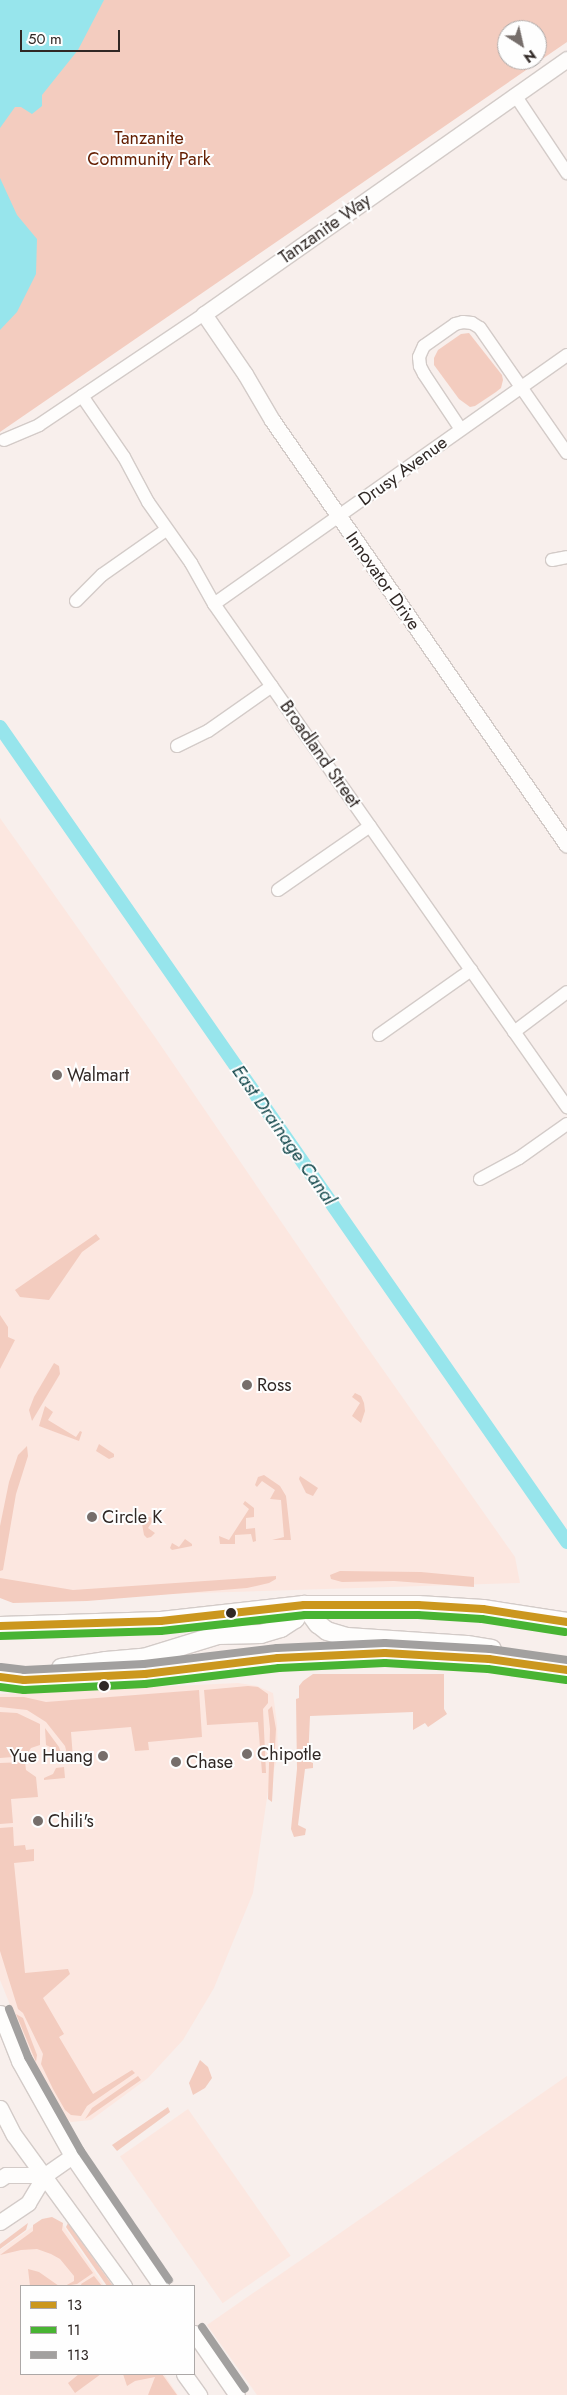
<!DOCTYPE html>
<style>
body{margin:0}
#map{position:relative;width:567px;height:2395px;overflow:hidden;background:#f8efec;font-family:Jost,sans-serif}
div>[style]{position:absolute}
.built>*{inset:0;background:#fce7e0;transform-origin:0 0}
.green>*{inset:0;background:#f3ccbf}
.water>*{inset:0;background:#97e5ec}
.canal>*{height:14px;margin:-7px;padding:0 7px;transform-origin:7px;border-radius:7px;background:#97e5ec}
.roads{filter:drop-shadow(1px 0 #d3cbc8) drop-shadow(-1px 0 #d3cbc8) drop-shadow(0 1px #d3cbc8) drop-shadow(0 -1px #d3cbc8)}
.minor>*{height:12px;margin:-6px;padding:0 6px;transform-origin:6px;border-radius:6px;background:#fefdfc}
.tertiary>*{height:15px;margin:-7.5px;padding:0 7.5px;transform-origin:7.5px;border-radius:7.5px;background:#fefdfc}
.secondary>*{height:18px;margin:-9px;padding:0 9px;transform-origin:9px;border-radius:9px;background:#fefdfc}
.bus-1>*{height:8px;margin:-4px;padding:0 4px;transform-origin:4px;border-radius:4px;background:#cb971e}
.bus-2>*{height:8px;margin:-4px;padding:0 4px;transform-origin:4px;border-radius:4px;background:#48b433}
.bus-3>*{height:8px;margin:-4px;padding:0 4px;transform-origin:4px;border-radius:4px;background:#a2a09f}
.dots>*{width:14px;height:14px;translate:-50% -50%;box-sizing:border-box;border:2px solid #fefefe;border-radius:50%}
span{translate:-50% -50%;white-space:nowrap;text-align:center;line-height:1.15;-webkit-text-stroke:4px #fefefe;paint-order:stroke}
.park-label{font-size:18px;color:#631d00}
.street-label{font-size:18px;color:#302825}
.poi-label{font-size:18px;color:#302825}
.left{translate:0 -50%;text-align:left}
.right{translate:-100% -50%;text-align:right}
.water-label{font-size:19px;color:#11464a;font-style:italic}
.legend{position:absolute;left:20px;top:2285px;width:175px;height:90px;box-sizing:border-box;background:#fefefe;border:1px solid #aca8a7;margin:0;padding:6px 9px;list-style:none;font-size:15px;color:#302825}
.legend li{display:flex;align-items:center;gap:10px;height:25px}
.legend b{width:25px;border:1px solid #aca8a7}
.north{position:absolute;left:497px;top:20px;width:50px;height:50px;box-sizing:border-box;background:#fefefe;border:1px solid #aca8a7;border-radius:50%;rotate:145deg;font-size:14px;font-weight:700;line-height:20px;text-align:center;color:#302825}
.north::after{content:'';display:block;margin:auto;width:18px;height:22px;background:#766e6b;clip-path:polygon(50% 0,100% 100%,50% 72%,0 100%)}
.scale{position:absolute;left:20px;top:30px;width:100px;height:22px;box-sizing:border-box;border:2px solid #302825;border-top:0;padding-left:6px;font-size:15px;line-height:18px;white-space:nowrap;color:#302825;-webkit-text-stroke:4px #fefefe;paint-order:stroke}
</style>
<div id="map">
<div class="built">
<i style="clip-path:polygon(0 818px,155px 1037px,360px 1337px,515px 1557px,520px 1583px,36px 1598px,0 1592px)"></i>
<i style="clip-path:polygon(238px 1683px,257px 1686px,273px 1693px,277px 1724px,278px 1756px,268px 1791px,253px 1893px,214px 1988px,183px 2040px,148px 2078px,91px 2120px,71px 2122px,62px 2116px,34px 2064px,0 1980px,0 1694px)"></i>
<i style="clip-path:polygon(567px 2076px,567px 2395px,257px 2395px,207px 2325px)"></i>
<i style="left:188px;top:2109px;width:179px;height:83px;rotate:55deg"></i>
<i style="clip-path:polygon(35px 2225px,63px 2225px,104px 2286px,21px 2286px,21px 2374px,164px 2374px,178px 2395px,0 2395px,0 2250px)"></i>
</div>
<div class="green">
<i style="clip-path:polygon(evenodd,0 0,567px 0,567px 42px,0 432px,0 0,507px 30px,537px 30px,537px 60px,507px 60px,507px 30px)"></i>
<i style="clip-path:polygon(469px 333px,502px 375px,503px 380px,501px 388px,496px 392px,475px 406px,470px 407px,459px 399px,434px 365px,434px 358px,438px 350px,461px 334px)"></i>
<i style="clip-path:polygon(96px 1234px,100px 1239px,82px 1252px,49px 1300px,20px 1297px,15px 1290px)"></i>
<i style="clip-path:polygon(0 1315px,8px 1327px,8px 1337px,15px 1340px,0 1369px)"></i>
<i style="clip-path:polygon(54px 1363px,59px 1366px,60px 1374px,32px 1421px,29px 1410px,34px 1397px)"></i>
<i style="clip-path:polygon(355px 1393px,361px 1396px,364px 1403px,365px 1411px,361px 1423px,352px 1416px,360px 1403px,352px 1397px)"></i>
<i style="clip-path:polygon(45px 1406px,53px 1412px,48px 1420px,76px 1437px,80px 1431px,82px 1432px,79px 1441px,39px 1426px)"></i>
<i style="clip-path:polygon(99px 1444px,114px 1454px,114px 1457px,109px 1459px,96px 1451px)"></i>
<i style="clip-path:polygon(27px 1446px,28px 1456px,16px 1494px,3px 1570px,0 1571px,0 1526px,9px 1482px,18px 1455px)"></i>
<i style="clip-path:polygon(264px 1475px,280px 1486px,286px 1496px,291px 1540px,272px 1540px,284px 1537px,281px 1500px,270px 1499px,275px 1490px,262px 1481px,257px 1487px,255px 1485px,258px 1477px)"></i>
<i style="clip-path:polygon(300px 1476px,318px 1488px,313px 1496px,306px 1493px,299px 1479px)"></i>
<i style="clip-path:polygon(245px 1501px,254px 1508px,254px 1517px,246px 1518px,246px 1529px,255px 1528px,256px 1541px,253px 1542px,251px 1534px,235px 1535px,235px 1544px,220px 1544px,219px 1536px,229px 1540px,249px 1509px,243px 1504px)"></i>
<i style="clip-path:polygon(143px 1514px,154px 1519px,148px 1528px,155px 1533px,151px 1537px,147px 1538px,144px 1535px,141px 1518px)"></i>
<i style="clip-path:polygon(185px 1539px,192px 1544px,192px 1546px,172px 1550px,170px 1548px,172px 1543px,179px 1547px)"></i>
<i style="clip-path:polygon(340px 1571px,421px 1572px,474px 1577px,474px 1587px,394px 1581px,342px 1582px,331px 1579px,330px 1575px)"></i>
<i style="clip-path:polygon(276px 1576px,276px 1579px,269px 1583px,247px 1588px,87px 1601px,13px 1603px,0 1598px,0 1578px,73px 1590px)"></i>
<i style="clip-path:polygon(313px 1674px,444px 1674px,444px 1709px,447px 1714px,428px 1727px,425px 1723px,413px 1730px,413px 1712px,310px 1716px,308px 1761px,313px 1763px,313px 1768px,305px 1769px,298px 1825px,306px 1829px,305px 1835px,294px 1837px,291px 1829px,297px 1769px,296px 1699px,299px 1698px,299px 1686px,303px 1681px)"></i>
<i style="clip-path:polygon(248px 1686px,258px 1687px,268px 1694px,268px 1703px,263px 1709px,266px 1773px,262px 1773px,258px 1722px,207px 1725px,204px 1690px)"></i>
<i style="clip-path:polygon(199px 1690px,202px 1737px,148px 1742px,149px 1750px,135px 1751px,131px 1727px,71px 1732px,73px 1758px,68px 1758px,65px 1746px,46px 1722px,27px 1710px,0 1707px,0 1697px,24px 1697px,46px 1702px)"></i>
<i style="clip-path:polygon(272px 1706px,276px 1729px,272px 1802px,268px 1799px,270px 1729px,268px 1710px)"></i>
<i style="clip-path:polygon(0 1712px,17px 1713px,40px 1724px,40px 1745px,31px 1748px,26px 1756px,0 1758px)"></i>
<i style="clip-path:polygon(45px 1728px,59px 1747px,63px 1759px,58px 1760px,52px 1748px,46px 1745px)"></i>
<i style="clip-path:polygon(25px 1762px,26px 1770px,36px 1777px,38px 1797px,11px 1799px,13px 1823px,0 1824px,0 1763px)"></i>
<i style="clip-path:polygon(64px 1767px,65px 1778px,44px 1780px,44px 1778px,53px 1774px,56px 1768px)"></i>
<i style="clip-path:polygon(13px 1827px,14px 1846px,25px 1845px,26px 1850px,34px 1849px,34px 1861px,14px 1863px,25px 1973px,68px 1969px,70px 1974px,43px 1998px,64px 2034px,59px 2037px,93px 2094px,132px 2070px,135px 2073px,87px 2106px,81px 2116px,71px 2115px,65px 2110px,53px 2089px,41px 2064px,43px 2054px,23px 2013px,18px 2009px,0 1951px,0 1828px)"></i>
<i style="clip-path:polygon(16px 2014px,23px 2018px,37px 2055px,36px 2062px)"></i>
<i style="clip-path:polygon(200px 2060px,208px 2067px,212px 2078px,205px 2088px,193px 2095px,189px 2083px)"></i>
<i style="clip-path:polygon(138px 2076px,141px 2080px,85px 2119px,92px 2108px)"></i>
<i style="clip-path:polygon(168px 2107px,170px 2112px,117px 2151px,112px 2145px)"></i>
<i style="clip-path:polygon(52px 2217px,63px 2223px,62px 2230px,93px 2273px,77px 2284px,65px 2286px,74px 2281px,74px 2276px,60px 2259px,51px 2254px,37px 2249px,21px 2250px,0 2255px,33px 2231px,33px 2225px,42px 2219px)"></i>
<i style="clip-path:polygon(28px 2223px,26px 2230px,0 2249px,0 2244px)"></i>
<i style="clip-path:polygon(68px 2223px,113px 2286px,107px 2286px,66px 2227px)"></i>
<i style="clip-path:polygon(28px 2269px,39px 2272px,59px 2286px,30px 2286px)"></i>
<i style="clip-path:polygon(94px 2276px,102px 2286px,82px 2286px,81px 2284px)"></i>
<i style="clip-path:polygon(79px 2374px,101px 2374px,75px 2393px,68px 2383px)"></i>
<i style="clip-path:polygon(123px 2374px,162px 2374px,177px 2395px,148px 2395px,155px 2377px,135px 2381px,127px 2386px)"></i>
</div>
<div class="water">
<i style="clip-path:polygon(0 0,104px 0,78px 50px,42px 95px,42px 106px,32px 114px,21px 107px,15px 107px,0 128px)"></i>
<i style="clip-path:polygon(0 178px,17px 215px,37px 239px,36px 274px,17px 312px,0 330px)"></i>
</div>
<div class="canal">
<i style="left:0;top:727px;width:993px;rotate:55.17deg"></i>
</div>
<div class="roads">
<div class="minor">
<i style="left:515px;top:95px;width:94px;rotate:56.3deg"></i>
<i style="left:82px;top:396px;width:74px;rotate:55.5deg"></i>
<i style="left:124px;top:457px;width:51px;rotate:61.9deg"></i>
<i style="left:148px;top:502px;width:75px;rotate:54.8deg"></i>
<i style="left:191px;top:563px;width:47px;rotate:60.7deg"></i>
<i style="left:214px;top:604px;width:615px;rotate:54.94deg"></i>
<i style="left:460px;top:428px;width:65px;rotate:-123.7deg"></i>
<i style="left:424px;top:374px;width:9px;rotate:-117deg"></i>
<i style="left:420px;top:366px;width:9px;rotate:-96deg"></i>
<i style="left:419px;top:357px;width:12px;rotate:-66deg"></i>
<i style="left:424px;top:346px;width:38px;rotate:-35deg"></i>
<i style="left:455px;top:324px;width:8px;rotate:-14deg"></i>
<i style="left:463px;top:322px;width:9px;rotate:6deg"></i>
<i style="left:472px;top:323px;width:9px;rotate:32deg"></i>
<i style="left:480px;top:328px;width:152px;rotate:55.2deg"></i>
<i style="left:4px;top:440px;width:38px;rotate:-23deg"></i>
<i style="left:39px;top:425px;width:199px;rotate:-33.9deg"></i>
<i style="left:552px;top:560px;width:15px;rotate:-11deg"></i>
<i style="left:76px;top:601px;width:37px;rotate:-45deg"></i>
<i style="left:102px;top:575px;width:78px;rotate:-35.1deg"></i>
<i style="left:214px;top:604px;width:432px;rotate:-35.2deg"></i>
<i style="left:177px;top:746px;width:34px;rotate:-26deg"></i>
<i style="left:208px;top:731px;width:78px;rotate:-35.1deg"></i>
<i style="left:278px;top:890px;width:112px;rotate:-34.8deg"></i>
<i style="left:514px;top:1032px;width:66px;rotate:-37deg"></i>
<i style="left:379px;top:1035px;width:113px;rotate:-35.2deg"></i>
<i style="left:480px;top:1179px;width:44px;rotate:-28.3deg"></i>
<i style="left:519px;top:1158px;width:59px;rotate:-35.3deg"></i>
</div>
<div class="tertiary">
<i style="left:567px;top:59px;width:444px;rotate:144.9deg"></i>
<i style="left:204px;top:314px;width:73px;rotate:55.7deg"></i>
<i style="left:245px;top:374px;width:53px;rotate:59.6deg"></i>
<i style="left:272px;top:420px;width:517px;rotate:55.23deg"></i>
<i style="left:0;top:2013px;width:52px;rotate:68.4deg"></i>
<i style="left:19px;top:2061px;width:109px;rotate:60.8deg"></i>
<i style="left:72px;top:2156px;width:158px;rotate:55.6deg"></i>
<i style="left:0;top:2108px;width:30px;rotate:63deg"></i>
<i style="left:14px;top:2135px;width:187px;rotate:53.9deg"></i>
<i style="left:0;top:2179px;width:7px;rotate:-34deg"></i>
<i style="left:6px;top:2175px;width:39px"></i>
<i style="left:0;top:2222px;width:34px;rotate:-34deg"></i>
<i style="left:28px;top:2203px;width:33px;rotate:-59deg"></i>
<i style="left:45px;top:2175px;width:33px;rotate:-35deg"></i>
<i style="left:194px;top:2333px;width:75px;rotate:55.3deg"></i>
<i style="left:184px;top:2374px;width:26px;rotate:54deg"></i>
</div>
<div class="secondary">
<i style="left:304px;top:1605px;width:24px;rotate:54deg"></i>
<i style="left:318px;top:1624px;width:11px;rotate:38deg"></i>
<i style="left:327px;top:1631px;width:21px;rotate:17deg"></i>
<i style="left:347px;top:1637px;width:120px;rotate:3.8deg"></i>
<i style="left:467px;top:1645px;width:25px;rotate:9deg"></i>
<i style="left:0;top:1626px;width:161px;rotate:-1.8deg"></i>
<i style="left:161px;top:1621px;width:144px;rotate:-6.4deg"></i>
<i style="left:304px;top:1605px;width:114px"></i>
<i style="left:418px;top:1605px;width:65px;rotate:3.5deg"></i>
<i style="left:483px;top:1609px;width:85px;rotate:8.8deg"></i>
<i style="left:61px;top:1668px;width:46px;rotate:-8.8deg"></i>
<i style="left:106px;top:1661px;width:37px;rotate:-5deg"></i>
<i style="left:143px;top:1658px;width:78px;rotate:-17deg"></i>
<i style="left:218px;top:1635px;width:43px;rotate:-1.3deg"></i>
<i style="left:261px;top:1634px;width:21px;rotate:-17deg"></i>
<i style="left:281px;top:1628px;width:17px;rotate:-33deg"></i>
<i style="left:295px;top:1619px;width:17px;rotate:-57deg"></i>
<i style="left:0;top:1677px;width:24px;rotate:7deg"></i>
<i style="left:24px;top:1680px;width:121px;rotate:-2.8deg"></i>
<i style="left:145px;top:1674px;width:134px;rotate:-6.9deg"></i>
<i style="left:278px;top:1658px;width:107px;rotate:-2.7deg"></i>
<i style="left:385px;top:1653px;width:104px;rotate:3.3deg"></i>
<i style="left:489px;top:1659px;width:79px;rotate:8deg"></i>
</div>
</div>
<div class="bus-1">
<i style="left:0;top:1626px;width:161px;rotate:-1.8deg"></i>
<i style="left:161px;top:1621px;width:144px;rotate:-6.4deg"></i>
<i style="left:304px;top:1605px;width:114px"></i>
<i style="left:418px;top:1605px;width:65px;rotate:3.5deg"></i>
<i style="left:483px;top:1609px;width:85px;rotate:8.8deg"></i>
<i style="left:0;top:1677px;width:24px;rotate:7deg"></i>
<i style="left:24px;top:1680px;width:121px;rotate:-2.8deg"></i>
<i style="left:145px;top:1674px;width:134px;rotate:-6.9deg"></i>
<i style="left:278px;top:1658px;width:107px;rotate:-2.7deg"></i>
<i style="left:385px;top:1653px;width:104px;rotate:3.3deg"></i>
<i style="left:489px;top:1659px;width:79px;rotate:8deg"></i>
</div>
<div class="bus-2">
<i style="left:0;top:1636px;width:161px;rotate:-1.8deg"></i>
<i style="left:161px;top:1631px;width:145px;rotate:-6.3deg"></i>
<i style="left:305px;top:1615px;width:113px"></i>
<i style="left:418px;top:1615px;width:64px;rotate:3.6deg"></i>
<i style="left:482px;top:1619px;width:84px;rotate:8.9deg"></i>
<i style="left:0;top:1687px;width:24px;rotate:7deg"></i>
<i style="left:24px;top:1690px;width:121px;rotate:-2.8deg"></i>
<i style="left:145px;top:1684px;width:135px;rotate:-6.8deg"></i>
<i style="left:279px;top:1668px;width:106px;rotate:-2.7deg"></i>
<i style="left:385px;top:1663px;width:103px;rotate:3.3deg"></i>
<i style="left:488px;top:1669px;width:79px;rotate:8deg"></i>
</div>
<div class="bus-3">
<i style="left:1px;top:1667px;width:23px;rotate:7deg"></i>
<i style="left:24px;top:1670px;width:120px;rotate:-2.9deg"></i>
<i style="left:144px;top:1664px;width:134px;rotate:-6.9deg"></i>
<i style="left:277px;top:1648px;width:108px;rotate:-2.7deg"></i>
<i style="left:385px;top:1643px;width:105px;rotate:3.3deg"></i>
<i style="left:490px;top:1649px;width:78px;rotate:8.1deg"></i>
<i style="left:9px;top:2009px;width:52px;rotate:68.4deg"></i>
<i style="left:28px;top:2057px;width:108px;rotate:60.6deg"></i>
<i style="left:81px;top:2151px;width:156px;rotate:55.7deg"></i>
<i style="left:202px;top:2327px;width:75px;rotate:55.3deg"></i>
</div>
<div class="dots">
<i style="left:57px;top:1075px;background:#766e6b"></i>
<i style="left:247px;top:1385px;background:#766e6b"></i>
<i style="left:92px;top:1517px;background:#766e6b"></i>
<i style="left:231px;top:1613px;background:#302825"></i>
<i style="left:104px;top:1686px;background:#302825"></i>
<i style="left:247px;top:1754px;background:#766e6b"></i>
<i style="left:103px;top:1756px;background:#766e6b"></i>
<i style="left:176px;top:1762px;background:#766e6b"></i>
<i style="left:38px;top:1821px;background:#766e6b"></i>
</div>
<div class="park-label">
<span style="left:149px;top:149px">Tanzanite<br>Community Park</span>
</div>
<div class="street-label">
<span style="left:325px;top:229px;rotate:-35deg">Tanzanite Way</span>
<span style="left:403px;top:471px;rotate:-36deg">Drusy Avenue</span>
<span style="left:383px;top:581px;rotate:55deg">Innovator Drive</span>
<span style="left:320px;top:754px;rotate:55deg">Broadland Street</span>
</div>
<div class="poi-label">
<span class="left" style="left:67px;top:1075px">Walmart</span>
<span class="left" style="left:257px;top:1385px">Ross</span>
<span class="left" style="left:102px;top:1517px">Circle K</span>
<span class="left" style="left:257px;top:1754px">Chipotle</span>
<span class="right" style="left:93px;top:1756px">Yue Huang</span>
<span class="left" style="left:186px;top:1762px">Chase</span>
<span class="left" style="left:48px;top:1821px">Chili's</span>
</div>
<div class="water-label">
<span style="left:284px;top:1135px;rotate:55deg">East Drainage Canal</span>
</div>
<ul class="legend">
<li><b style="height:6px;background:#cb971e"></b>13</li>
<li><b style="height:6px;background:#48b433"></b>11</li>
<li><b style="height:6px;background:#a2a09f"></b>113</li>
</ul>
<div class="north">N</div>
<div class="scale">50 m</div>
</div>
